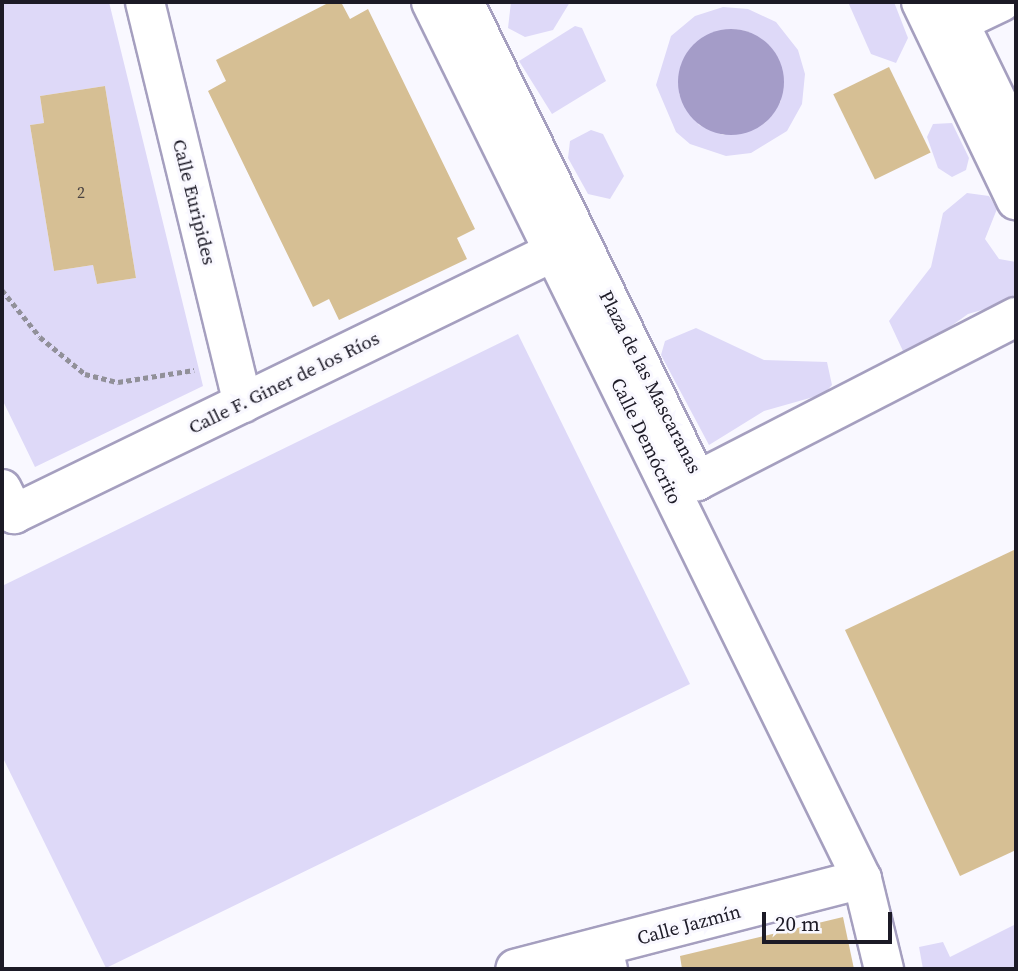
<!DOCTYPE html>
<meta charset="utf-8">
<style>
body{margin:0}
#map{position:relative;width:1018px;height:971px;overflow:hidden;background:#f9f8ff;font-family:"Source Serif 4",serif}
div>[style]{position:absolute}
.green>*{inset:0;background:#ded9f8}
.water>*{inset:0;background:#a49cc8}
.round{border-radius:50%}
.building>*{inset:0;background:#d6bf94;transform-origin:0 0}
.path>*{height:4.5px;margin-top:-2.25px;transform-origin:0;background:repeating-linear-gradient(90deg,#919099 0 5px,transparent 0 8.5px)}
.roads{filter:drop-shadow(2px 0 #a59fbf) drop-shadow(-2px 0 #a59fbf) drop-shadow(0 2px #a59fbf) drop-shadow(0 -2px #a59fbf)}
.street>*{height:38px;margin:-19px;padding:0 19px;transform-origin:19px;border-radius:19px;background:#fff}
.secondary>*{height:38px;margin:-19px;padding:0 19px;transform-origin:19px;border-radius:19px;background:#fff}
span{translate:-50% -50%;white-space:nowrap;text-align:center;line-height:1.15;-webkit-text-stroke:6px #f9f8ff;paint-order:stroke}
.number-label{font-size:16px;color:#4a4342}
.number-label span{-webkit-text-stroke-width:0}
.street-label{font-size:19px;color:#1c1a26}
.frame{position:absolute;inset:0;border:4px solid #1c1a26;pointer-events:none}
.scale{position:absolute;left:762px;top:912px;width:130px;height:32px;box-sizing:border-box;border:4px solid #1c1a26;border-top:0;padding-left:9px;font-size:21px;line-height:24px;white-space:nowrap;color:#1c1a26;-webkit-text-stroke:5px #f9f8ff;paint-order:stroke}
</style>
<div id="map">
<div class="green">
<i style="clip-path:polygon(evenodd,2px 2px,109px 2px,203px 386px,35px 467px,2px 399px,2px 2px,105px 86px,136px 278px,97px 284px,93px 265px,54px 271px,30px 125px,44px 123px,40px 96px,105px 86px)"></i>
<i style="clip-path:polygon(511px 2px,570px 2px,553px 30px,525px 37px,508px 28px)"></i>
<i style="clip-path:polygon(848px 2px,894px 2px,908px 38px,896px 63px,871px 54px)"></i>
<i style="clip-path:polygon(evenodd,723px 7px,748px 9px,776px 22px,798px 50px,805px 74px,802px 104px,787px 131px,751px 153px,726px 156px,690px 144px,676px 132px,656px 85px,671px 36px,695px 16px,723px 7px,735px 29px,749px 32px,781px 101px,765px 123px,723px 135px,699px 125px,679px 94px,722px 30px,735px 29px)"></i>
<i style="clip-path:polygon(575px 26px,582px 28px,606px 81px,552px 114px,519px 61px)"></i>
<i style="clip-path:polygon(952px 123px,969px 158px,966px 170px,952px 177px,938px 168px,927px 137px,933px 124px)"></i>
<i style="clip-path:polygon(591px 130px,603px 134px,624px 176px,610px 199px,588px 194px,568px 158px,570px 141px)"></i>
<i style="clip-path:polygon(967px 193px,989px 196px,997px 209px,985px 239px,999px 259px,1016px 262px,1016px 300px,968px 314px,919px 349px,903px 351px,889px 321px,931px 267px,943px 213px)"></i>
<i style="clip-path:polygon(696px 328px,764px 360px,827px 362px,832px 385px,824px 394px,764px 411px,709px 445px,661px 355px,665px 341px)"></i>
<i style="clip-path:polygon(518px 334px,690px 684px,106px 968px,2px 756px,2px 586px)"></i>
<i style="clip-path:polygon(1016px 924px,1016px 969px,923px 969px,919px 947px,943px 942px,950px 957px)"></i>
</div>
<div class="water">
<i class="round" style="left:678px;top:29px;width:106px;height:106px"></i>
</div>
<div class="building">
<i style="clip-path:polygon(330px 2px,341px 2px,350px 19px,368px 9px,475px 229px,457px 238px,467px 259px,339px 320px,329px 299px,313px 307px,208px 91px,226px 81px,216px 60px)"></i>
<i style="left:889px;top:67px;width:95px;height:62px;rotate:64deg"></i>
<i style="clip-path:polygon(105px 86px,136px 278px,97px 284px,93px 265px,54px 271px,30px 125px,44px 123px,40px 96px)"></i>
<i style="clip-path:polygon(1016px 549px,1016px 850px,960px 876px,845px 630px)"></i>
<i style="clip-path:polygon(843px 917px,854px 969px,682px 969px,680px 956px)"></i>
</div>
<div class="path">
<i style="left:2px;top:290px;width:60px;rotate:51deg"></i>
<i style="left:40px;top:337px;width:58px;rotate:39.4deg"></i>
<i style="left:85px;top:374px;width:34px;rotate:14deg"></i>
<i style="left:118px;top:382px;width:77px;rotate:-9deg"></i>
</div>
<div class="roads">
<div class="street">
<i style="left:145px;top:2px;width:413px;rotate:76.3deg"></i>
<i style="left:464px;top:2px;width:533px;rotate:64.06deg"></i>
<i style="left:697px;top:481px;width:359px;rotate:-27.2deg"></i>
<i style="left:921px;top:2px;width:220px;rotate:64.4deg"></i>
<i style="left:2px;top:489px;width:28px;rotate:64deg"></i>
<i style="left:14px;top:514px;width:599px;rotate:-25.92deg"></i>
<i style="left:862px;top:879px;width:93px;rotate:76.3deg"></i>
<i style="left:603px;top:948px;width:22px;rotate:77deg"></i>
</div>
<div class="secondary">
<i style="left:431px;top:2px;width:977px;rotate:63.83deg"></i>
<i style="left:862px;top:879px;width:358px;rotate:165.5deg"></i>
<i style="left:949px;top:2px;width:153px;rotate:64.1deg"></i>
<i style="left:959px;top:22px;width:47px;rotate:-25.5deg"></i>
</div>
</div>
<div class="number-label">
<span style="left:81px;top:192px">2</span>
</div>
<div class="street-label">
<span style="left:194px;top:202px;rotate:76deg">Calle Euripides</span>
<span style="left:650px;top:382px;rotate:63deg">Plaza de las Mascaranas</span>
<span style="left:284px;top:383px;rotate:-26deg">Calle F. Giner de los Ríos</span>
<span style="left:646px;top:441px;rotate:64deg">Calle Demócrito</span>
<span style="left:689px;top:925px;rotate:-15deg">Calle Jazmín</span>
</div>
<div class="frame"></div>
<div class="scale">20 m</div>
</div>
